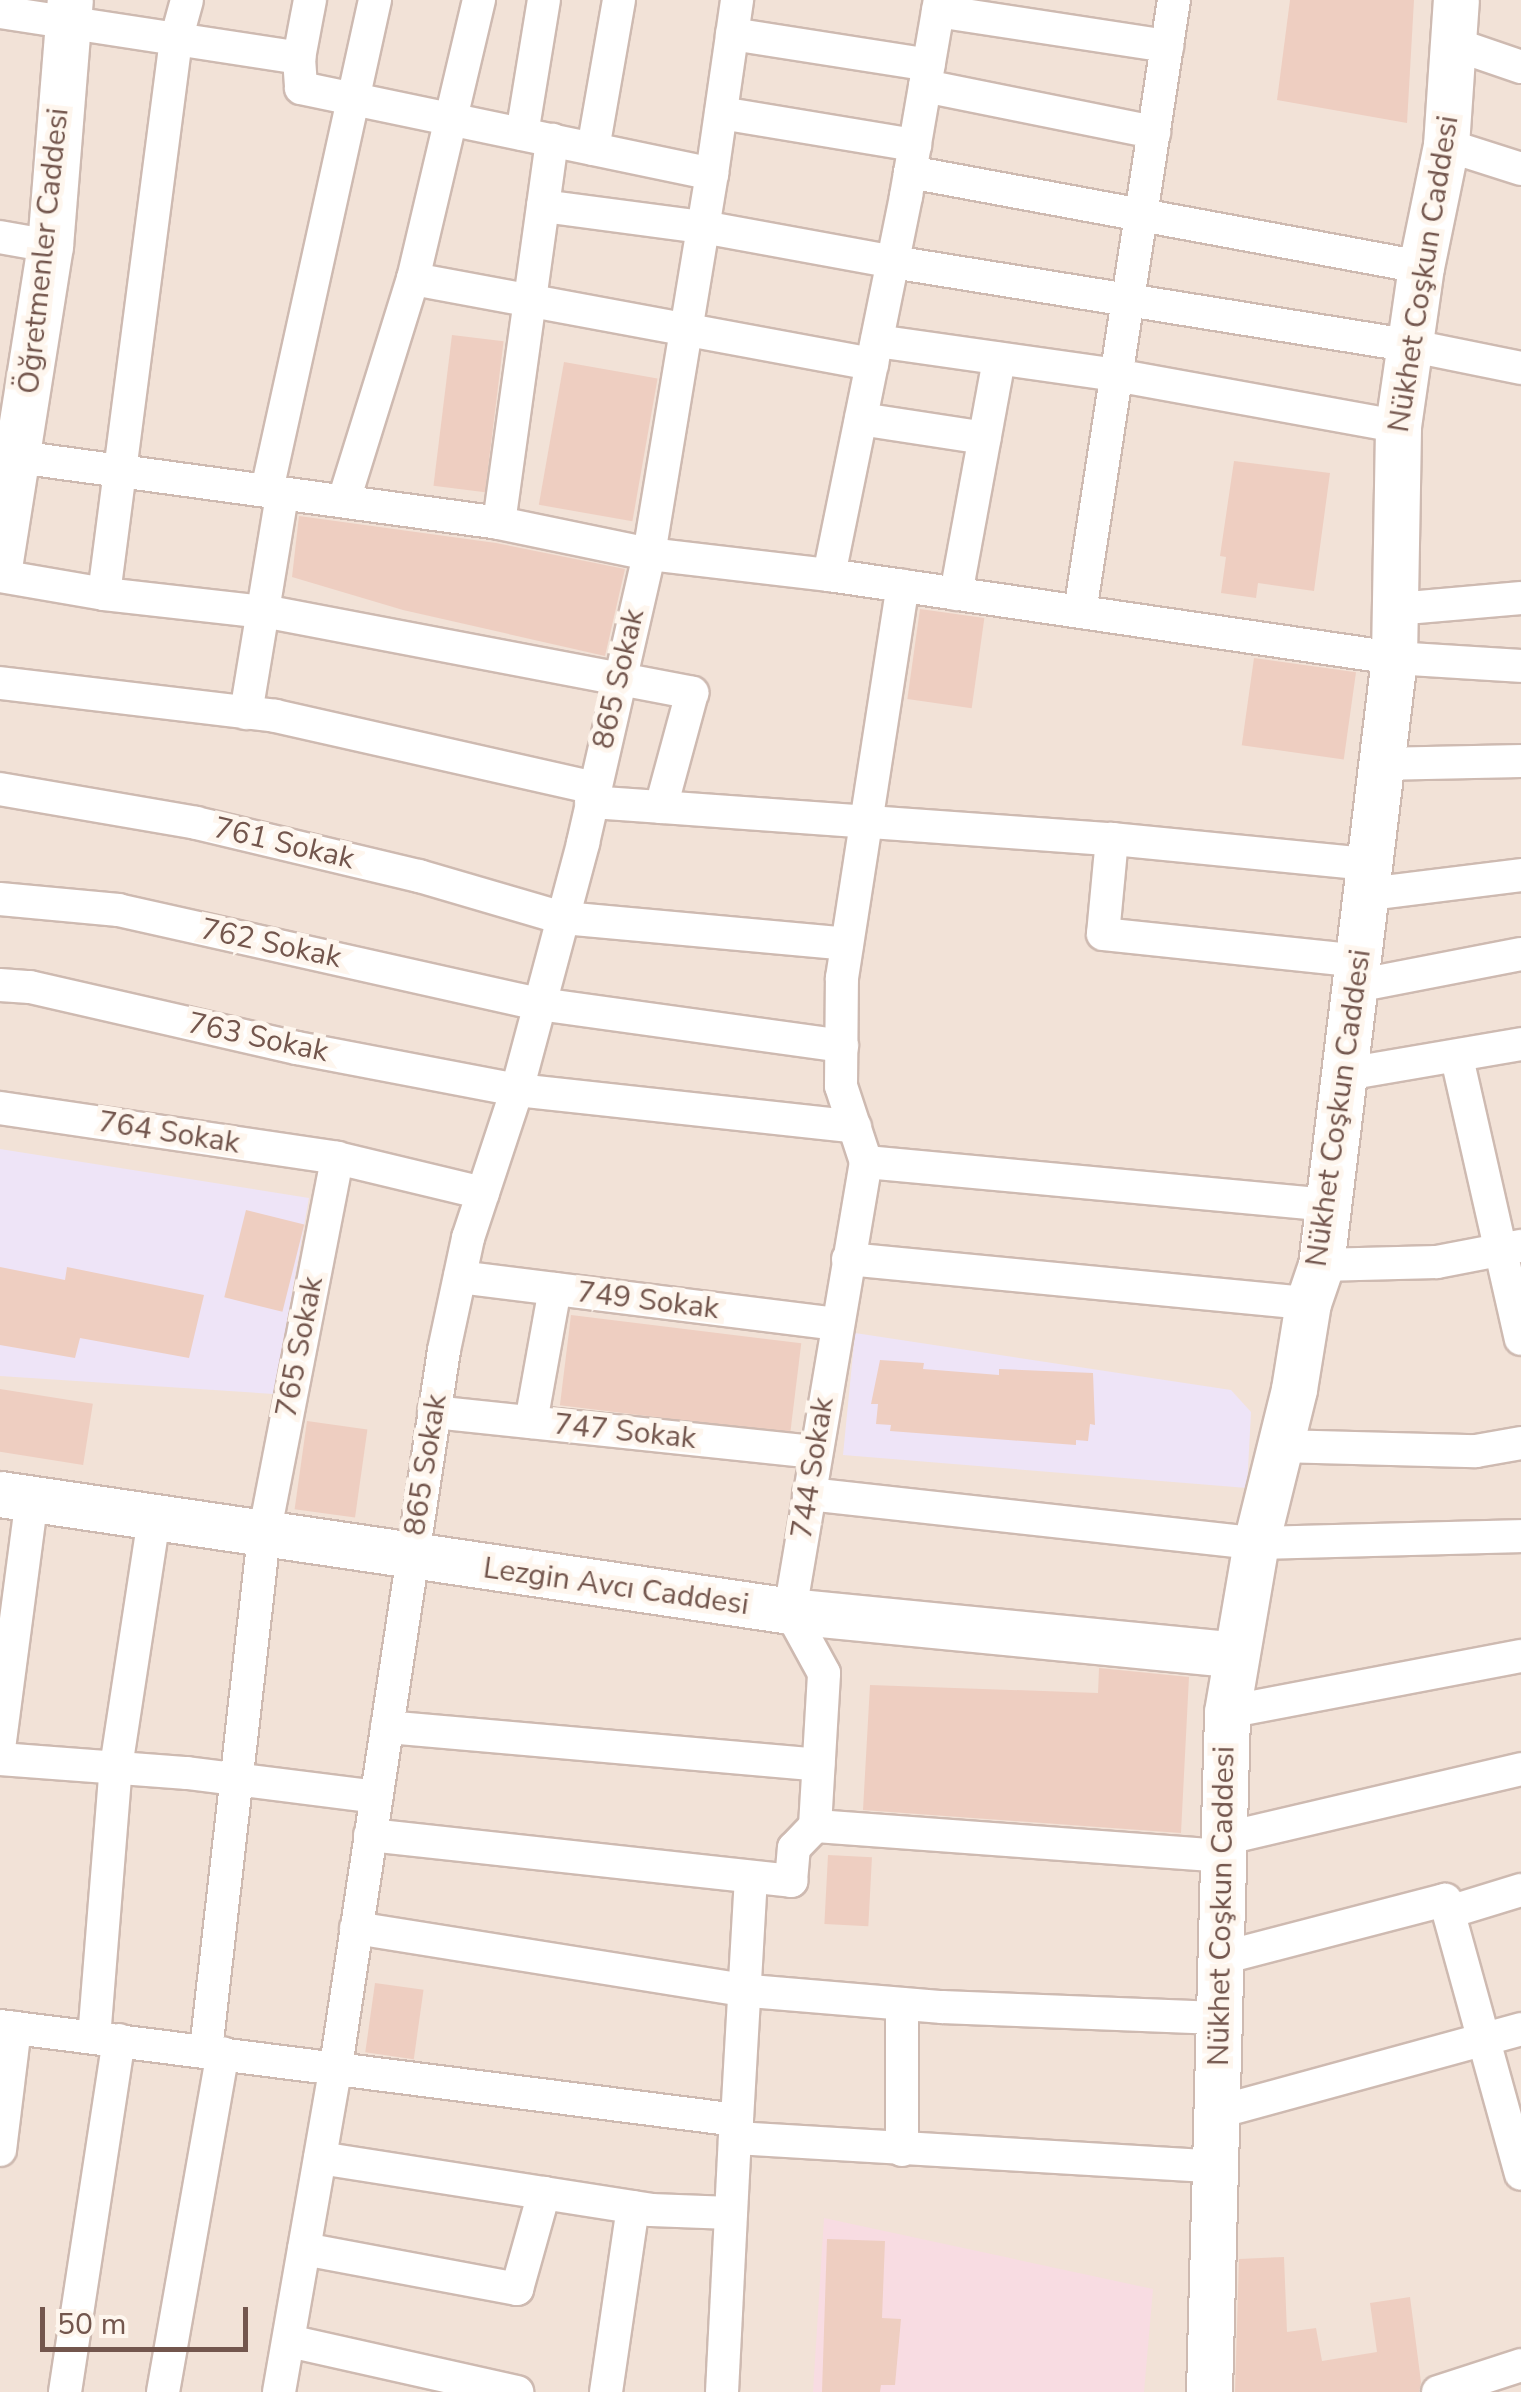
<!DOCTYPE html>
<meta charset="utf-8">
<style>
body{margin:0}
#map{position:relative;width:1521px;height:2392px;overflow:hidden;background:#fbf1e8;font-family:"Nunito Sans",sans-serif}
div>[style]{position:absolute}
.residential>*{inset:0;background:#f2e2d7;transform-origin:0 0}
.education>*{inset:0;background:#eee4f7}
.medical>*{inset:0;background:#f8dce2}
.building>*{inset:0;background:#eecec1;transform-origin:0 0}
.roads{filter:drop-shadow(2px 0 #cebab1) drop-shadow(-2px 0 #cebab1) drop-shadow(0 2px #cebab1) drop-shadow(0 -2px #cebab1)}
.street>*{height:32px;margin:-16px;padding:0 16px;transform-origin:16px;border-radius:16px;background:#fff}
.secondary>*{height:45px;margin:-22.5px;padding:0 22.5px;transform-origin:22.5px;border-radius:22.5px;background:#fff}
span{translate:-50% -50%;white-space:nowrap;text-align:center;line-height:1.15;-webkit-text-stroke:10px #fef6ee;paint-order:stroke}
.street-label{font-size:30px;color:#73564d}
.scale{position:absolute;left:40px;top:2307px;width:208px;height:45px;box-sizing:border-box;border:5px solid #73564d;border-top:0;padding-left:12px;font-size:30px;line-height:35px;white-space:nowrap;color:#73564d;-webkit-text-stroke:8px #fef6ee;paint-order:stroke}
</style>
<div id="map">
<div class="residential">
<i style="left:0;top:0;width:1521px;height:2392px"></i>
</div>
<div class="education">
<i style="clip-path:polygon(0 1149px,309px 1198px,274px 1394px,0 1376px)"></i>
<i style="clip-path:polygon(855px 1333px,1231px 1390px,1251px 1412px,1247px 1488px,843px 1455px)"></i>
</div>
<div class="medical">
<i style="clip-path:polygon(824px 2218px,1153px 2289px,1144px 2392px,813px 2392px)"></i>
</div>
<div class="building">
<i style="clip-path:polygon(1290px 0,1414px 0,1407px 123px,1277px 100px)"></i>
<i style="left:452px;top:335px;width:52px;height:152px;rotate:7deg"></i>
<i style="left:564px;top:362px;width:95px;height:145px;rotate:10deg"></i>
<i style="clip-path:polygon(1234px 461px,1330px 473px,1314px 591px,1258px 583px,1256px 598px,1221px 593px,1226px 557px,1220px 556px)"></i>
<i style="clip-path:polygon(299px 516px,496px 543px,625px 569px,605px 656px,403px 610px,292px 577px)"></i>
<i style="left:920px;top:609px;width:65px;height:91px;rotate:8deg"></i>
<i style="left:1254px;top:658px;width:103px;height:88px;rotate:8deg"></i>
<i style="left:246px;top:1210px;width:60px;height:90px;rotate:14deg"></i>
<i style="clip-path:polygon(0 1267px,65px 1280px,67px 1267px,204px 1295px,189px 1358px,80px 1338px,75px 1358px,0 1345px)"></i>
<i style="left:571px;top:1315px;width:232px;height:91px;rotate:7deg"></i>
<i style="clip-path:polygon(880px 1360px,924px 1363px,923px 1369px,999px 1375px,999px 1369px,1093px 1373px,1095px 1425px,1090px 1424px,1088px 1441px,1076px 1440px,1076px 1445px,890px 1431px,891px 1425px,876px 1424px,878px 1404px,871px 1404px)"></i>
<i style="left:0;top:1389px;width:94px;height:62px;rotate:9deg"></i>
<i style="left:307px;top:1421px;width:61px;height:89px;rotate:8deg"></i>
<i style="clip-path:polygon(1099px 1668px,1189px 1677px,1181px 1833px,863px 1810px,870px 1685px,1098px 1693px)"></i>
<i style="left:828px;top:1855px;width:44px;height:69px;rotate:3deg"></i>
<i style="left:375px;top:1983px;width:49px;height:70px;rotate:8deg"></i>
<i style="clip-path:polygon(827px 2239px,885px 2241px,882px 2318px,901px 2319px,895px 2385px,881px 2385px,880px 2392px,822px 2392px)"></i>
<i style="clip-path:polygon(1284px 2257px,1287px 2332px,1316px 2328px,1322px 2361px,1377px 2352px,1370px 2303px,1410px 2297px,1421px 2382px,1419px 2392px,1235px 2392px,1239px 2259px)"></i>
</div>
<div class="roads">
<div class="street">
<i style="left:938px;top:11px;width:232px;rotate:8.7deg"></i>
<i style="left:0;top:12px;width:303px;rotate:8.7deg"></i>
<i style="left:299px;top:58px;width:30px;rotate:86deg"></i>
<i style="left:301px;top:88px;width:420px;rotate:11.8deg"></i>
<i style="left:712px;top:174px;width:176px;rotate:-81.8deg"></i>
<i style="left:732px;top:34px;width:199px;rotate:8.9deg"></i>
<i style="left:1454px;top:44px;width:71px;rotate:18.9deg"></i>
<i style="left:299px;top:58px;width:59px;rotate:-79.3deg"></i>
<i style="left:925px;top:86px;width:234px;rotate:11.4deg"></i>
<i style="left:721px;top:113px;width:197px;rotate:9.4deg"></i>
<i style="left:522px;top:134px;width:136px;rotate:-80.7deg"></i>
<i style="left:1446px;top:145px;width:79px;rotate:17.7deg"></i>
<i style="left:593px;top:149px;width:151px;rotate:-80.1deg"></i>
<i style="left:910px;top:172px;width:520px;rotate:10.53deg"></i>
<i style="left:543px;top:206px;width:161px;rotate:7.5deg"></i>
<i style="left:703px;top:227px;width:193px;rotate:10.4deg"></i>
<i style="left:893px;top:262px;width:527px;rotate:9.18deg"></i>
<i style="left:1413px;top:346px;width:110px;rotate:11.5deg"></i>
<i style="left:0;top:237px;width:51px;rotate:10.2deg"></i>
<i style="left:413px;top:279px;width:467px;rotate:10.5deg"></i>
<i style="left:877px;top:341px;width:241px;rotate:8.1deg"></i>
<i style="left:1116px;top:375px;width:287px;rotate:10.3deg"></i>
<i style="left:861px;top:419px;width:125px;rotate:8.7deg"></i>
<i style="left:18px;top:457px;width:486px;rotate:7.8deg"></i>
<i style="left:499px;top:523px;width:153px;rotate:11.7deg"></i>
<i style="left:649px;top:554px;width:385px;rotate:-80.6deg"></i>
<i style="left:267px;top:490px;width:502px;rotate:-77.57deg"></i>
<i style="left:344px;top:500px;width:232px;rotate:-72.7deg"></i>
<i style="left:413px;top:279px;width:287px;rotate:-76.7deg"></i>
<i style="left:499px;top:523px;width:387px;rotate:-82.1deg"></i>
<i style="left:829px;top:575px;width:387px;rotate:-78.5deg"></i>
<i style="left:906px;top:196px;width:199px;rotate:-80.2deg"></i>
<i style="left:0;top:576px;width:106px;rotate:9.8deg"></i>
<i style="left:104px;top:594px;width:171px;rotate:6.4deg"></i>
<i style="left:274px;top:613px;width:426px;rotate:10.8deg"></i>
<i style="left:692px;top:693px;width:118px;rotate:105.2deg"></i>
<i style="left:661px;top:807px;width:452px;rotate:4.1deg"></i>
<i style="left:1112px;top:839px;width:257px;rotate:5.6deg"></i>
<i style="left:104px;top:594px;width:559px;rotate:-82.6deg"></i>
<i style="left:176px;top:40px;width:41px;rotate:-74.6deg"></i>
<i style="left:956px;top:594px;width:239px;rotate:-79.6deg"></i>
<i style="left:1396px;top:609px;width:125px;rotate:-5deg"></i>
<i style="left:1080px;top:612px;width:619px;rotate:-81.27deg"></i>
<i style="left:0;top:683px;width:277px;rotate:6.8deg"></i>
<i style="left:275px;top:716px;width:327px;rotate:12.7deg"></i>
<i style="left:246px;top:713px;width:221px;rotate:-80.6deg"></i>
<i style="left:1382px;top:764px;width:139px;rotate:-1.2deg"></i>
<i style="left:0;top:789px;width:199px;rotate:9.8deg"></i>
<i style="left:196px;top:823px;width:229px;rotate:13.4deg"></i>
<i style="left:419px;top:876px;width:150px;rotate:16.3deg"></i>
<i style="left:563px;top:918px;width:285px;rotate:5.2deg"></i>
<i style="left:591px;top:802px;width:70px;rotate:4.1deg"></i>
<i style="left:1112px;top:839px;width:95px;rotate:95.4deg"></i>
<i style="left:1103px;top:934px;width:257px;rotate:6deg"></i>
<i style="left:1369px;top:894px;width:153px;rotate:-7.1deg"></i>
<i style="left:0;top:899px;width:119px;rotate:5.3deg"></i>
<i style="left:118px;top:910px;width:432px;rotate:12.6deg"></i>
<i style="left:540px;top:1004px;width:305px;rotate:7.9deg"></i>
<i style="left:0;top:985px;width:30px;rotate:4deg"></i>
<i style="left:30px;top:987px;width:274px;rotate:12.9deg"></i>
<i style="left:297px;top:1048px;width:224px;rotate:10.8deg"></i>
<i style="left:517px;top:1090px;width:340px;rotate:6.2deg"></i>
<i style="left:1356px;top:986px;width:168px;rotate:-11deg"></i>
<i style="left:1457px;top:1058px;width:288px;rotate:77.2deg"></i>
<i style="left:1346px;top:1074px;width:178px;rotate:-9.7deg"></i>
<i style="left:0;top:1108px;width:341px;rotate:8.4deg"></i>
<i style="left:337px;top:1158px;width:150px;rotate:13.5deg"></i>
<i style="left:866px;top:1162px;width:464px;rotate:5.3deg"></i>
<i style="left:848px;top:1259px;width:462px;rotate:5.5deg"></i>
<i style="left:1321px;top:1265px;width:116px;rotate:-1.5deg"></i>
<i style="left:1437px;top:1262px;width:85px;rotate:-10.9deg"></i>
<i style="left:460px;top:1277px;width:379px;rotate:7.1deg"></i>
<i style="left:434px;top:1412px;width:384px;rotate:6deg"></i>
<i style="left:531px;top:1422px;width:135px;rotate:-79.8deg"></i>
<i style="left:1279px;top:1446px;width:197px;rotate:1.5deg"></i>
<i style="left:1476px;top:1451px;width:46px;rotate:-10.1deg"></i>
<i style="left:809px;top:1494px;width:450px;rotate:6.3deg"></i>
<i style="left:1256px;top:1543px;width:265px;rotate:-1.5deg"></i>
<i style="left:1227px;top:1712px;width:299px;rotate:-10.8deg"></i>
<i style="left:387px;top:1727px;width:433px;rotate:5deg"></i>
<i style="left:0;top:1741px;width:244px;rotate:-82.5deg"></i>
<i style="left:0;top:1759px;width:188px;rotate:4.3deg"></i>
<i style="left:187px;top:1773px;width:191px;rotate:7.2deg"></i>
<i style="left:815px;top:1826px;width:406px;rotate:4.2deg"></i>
<i style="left:370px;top:1835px;width:424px;rotate:6.2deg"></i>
<i style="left:791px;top:1881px;width:33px;rotate:-85deg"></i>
<i style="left:794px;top:1848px;width:30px;rotate:-46deg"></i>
<i style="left:815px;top:1826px;width:153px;rotate:-86.6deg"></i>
<i style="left:824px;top:1673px;width:71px;rotate:-118.7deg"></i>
<i style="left:790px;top:1611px;width:455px;rotate:-80.4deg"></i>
<i style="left:866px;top:1162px;width:80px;rotate:-108.2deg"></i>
<i style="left:841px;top:1086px;width:108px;rotate:-89.5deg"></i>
<i style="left:842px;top:978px;width:397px;rotate:-81.2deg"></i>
<i style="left:1223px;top:1839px;width:306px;rotate:-13.2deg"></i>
<i style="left:1449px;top:1912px;width:75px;rotate:-17deg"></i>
<i style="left:356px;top:1928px;width:399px;rotate:9.1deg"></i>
<i style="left:750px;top:1991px;width:193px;rotate:4.8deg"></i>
<i style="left:942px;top:2007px;width:276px;rotate:2.3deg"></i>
<i style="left:1218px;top:1959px;width:235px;rotate:-14.6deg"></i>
<i style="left:1445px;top:1900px;width:284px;rotate:74.5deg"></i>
<i style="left:902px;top:2004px;width:146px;rotate:90deg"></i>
<i style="left:0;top:2026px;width:743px;rotate:7.27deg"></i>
<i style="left:737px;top:2120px;width:243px;rotate:-86.7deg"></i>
<i style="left:94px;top:2038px;width:272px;rotate:-85.4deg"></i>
<i style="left:116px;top:1767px;width:252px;rotate:-81.3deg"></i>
<i style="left:206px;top:2050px;width:518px;rotate:-83.57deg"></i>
<i style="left:264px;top:1535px;width:384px;rotate:-79deg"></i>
<i style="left:1218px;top:2112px;width:314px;rotate:-15.3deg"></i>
<i style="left:737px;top:2120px;width:18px;rotate:96deg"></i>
<i style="left:735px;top:2138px;width:479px;rotate:3.4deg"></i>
<i style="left:0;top:2150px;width:123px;rotate:-83deg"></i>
<i style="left:320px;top:2158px;width:335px;rotate:8.9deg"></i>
<i style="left:651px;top:2210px;width:80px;rotate:2.1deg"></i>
<i style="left:304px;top:2249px;width:217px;rotate:10.6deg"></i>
<i style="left:517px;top:2289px;width:100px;rotate:-74.3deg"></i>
<i style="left:289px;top:2341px;width:234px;rotate:12.6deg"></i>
<i style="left:65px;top:2392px;width:356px;rotate:-81.3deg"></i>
<i style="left:163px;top:2392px;width:344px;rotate:-80deg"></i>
<i style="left:279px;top:2392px;width:331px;rotate:-80.1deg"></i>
<i style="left:336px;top:2066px;width:724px;rotate:-81.42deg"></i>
<i style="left:444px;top:1350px;width:115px;rotate:-77.9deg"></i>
<i style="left:468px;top:1238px;width:156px;rotate:-71.7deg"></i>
<i style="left:517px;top:1090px;width:256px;rotate:-75deg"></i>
<i style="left:583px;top:843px;width:296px;rotate:-77.1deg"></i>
<i style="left:649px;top:554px;width:181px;rotate:6.7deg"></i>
<i style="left:829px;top:575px;width:571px;rotate:8.36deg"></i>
<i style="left:1394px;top:658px;width:127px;rotate:3.6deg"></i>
<i style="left:606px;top:2392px;width:187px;rotate:-81.7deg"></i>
<i style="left:722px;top:2392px;width:254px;rotate:-87.1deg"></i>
<i style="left:1438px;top:2392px;width:87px;rotate:-18deg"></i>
</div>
<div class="secondary">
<i style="left:0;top:561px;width:319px;rotate:-81deg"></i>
<i style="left:50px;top:246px;width:247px;rotate:-85.4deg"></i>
<i style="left:0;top:1494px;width:799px;rotate:8.42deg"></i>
<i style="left:790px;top:1611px;width:448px;rotate:5.6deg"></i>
<i style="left:1209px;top:2392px;width:680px;rotate:-88.48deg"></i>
<i style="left:1227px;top:1712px;width:171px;rotate:-80.3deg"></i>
<i style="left:1256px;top:1543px;width:159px;rotate:-76.1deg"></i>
<i style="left:1294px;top:1389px;width:87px;rotate:-80.8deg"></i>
<i style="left:1308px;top:1303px;width:40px;rotate:-71.1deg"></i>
<i style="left:1321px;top:1265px;width:611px;rotate:-83.14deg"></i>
<i style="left:1394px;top:658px;width:232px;rotate:-89deg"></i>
<i style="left:1398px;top:426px;width:161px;rotate:-81.8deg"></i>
<i style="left:1421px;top:267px;width:125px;rotate:-78.4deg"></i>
<i style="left:1446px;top:145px;width:145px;rotate:-86.1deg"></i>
</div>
</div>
<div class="street-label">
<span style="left:44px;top:251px;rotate:-84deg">Öğretmenler Caddesi</span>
<span style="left:1424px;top:274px;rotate:-81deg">Nükhet Coşkun Caddesi</span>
<span style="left:619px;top:679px;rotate:-77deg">865 Sokak</span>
<span style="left:284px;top:844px;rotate:13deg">761 Sokak</span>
<span style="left:271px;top:944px;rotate:12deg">762 Sokak</span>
<span style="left:258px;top:1038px;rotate:12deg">763 Sokak</span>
<span style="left:1339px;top:1108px;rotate:-82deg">Nükhet Coşkun Caddesi</span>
<span style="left:169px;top:1133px;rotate:9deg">764 Sokak</span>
<span style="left:648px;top:1301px;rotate:7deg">749 Sokak</span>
<span style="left:300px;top:1347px;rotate:-79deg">765 Sokak</span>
<span style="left:625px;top:1432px;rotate:6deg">747 Sokak</span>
<span style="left:426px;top:1465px;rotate:-81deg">865 Sokak</span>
<span style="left:813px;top:1468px;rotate:-81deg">744 Sokak</span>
<span style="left:616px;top:1587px;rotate:8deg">Lezgin Avcı Caddesi</span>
<span style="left:1222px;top:1906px;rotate:-89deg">Nükhet Coşkun Caddesi</span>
</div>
<div class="scale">50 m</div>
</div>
